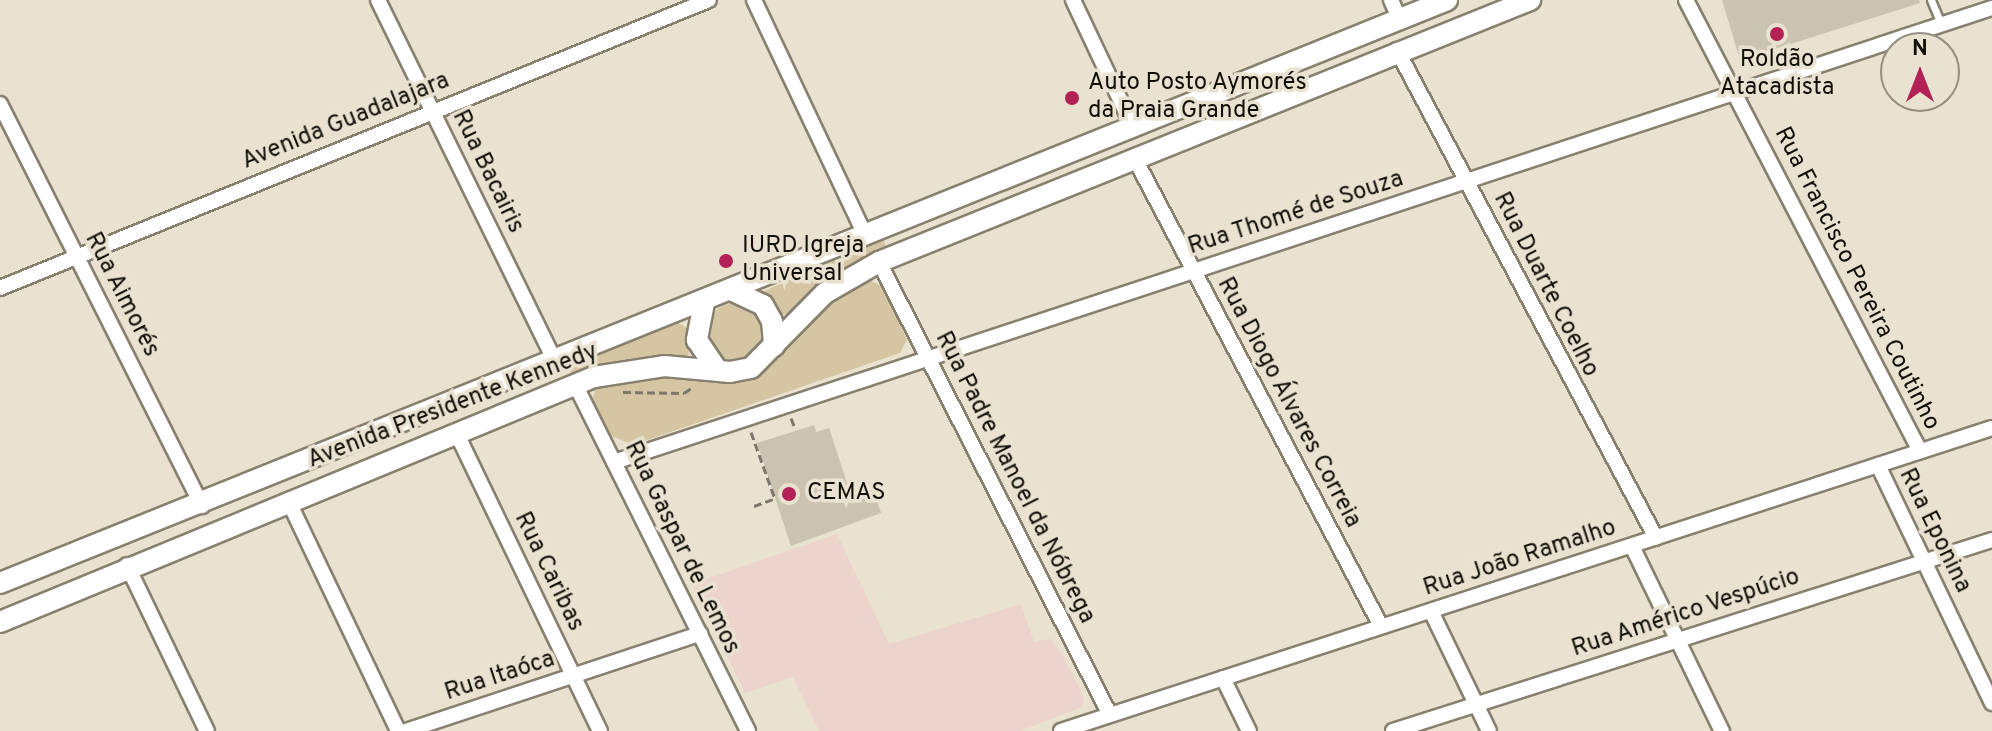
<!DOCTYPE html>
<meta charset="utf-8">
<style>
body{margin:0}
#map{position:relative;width:1992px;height:731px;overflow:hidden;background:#eae2d0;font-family:Overpass,sans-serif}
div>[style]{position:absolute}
.education>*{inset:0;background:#ecd3cb}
.green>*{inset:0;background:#d5c5a3}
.round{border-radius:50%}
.building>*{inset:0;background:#cbc3b1}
.path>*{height:3px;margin-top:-1.5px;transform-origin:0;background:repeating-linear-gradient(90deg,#7c776b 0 8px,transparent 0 12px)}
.roads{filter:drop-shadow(2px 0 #87806f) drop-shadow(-2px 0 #87806f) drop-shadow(0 2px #87806f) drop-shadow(0 -2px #87806f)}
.lane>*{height:7px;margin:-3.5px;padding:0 3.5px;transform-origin:3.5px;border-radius:3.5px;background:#fff}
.street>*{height:14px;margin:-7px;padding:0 7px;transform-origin:7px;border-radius:7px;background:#fff}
.secondary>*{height:20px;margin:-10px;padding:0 10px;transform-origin:10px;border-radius:10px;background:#fff}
.dots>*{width:22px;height:22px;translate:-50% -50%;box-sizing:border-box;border:4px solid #eae2d0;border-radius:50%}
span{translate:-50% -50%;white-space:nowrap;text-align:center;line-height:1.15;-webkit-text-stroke:7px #eae2d0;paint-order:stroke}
.poi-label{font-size:24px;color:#110f09}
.left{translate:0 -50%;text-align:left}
.street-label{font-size:24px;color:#110f09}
.north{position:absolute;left:1880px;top:32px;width:80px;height:80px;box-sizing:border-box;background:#eae2d0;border:2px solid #938e80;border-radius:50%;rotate:0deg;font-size:22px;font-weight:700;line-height:32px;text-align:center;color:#110f09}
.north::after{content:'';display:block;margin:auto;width:28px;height:36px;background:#b22256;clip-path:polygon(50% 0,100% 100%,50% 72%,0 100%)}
</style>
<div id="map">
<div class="education">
<i style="clip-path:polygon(837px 534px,889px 644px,1021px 604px,1034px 642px,1051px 639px,1060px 651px,1084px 697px,1082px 707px,1020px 731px,819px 731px,793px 677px,745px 693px,726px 653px,731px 648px,717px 606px,704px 608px,692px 584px)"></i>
</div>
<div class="green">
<i style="clip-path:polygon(883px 239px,887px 249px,845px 270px,789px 314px,779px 314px,760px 293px)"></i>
<i style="clip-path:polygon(865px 278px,882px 286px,907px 340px,900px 353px,633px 445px,609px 435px,592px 399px,597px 386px,633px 377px,758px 374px,791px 336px)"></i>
<i class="round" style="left:706px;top:303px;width:58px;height:58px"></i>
<i style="clip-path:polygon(677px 322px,687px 328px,689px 358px,621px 362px,572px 376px,568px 367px)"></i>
</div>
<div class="building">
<i style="clip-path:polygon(1722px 0,1919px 0,1920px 3px,1740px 60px)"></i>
<i style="clip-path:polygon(814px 425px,816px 432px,829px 428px,851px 495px,873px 488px,881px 513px,791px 546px,757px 443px)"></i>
</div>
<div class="path">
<i style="left:623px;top:392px;width:61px;rotate:0.9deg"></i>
<i style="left:684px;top:393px;width:11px;rotate:-34deg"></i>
<i style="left:791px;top:418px;width:11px;rotate:68deg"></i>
<i style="left:751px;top:432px;width:71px;rotate:70.3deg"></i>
<i style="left:754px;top:506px;width:20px;rotate:-20deg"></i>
</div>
<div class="roads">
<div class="lane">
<i style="left:1931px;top:0;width:25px;rotate:67deg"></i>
</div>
<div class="street">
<i style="left:378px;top:0;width:404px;rotate:63.9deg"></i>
<i style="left:754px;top:0;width:262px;rotate:64.7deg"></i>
<i style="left:1073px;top:0;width:140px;rotate:64.7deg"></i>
<i style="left:1391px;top:0;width:22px;rotate:66deg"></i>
<i style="left:1686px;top:0;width:508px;rotate:62.58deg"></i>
<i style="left:1397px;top:50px;width:552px;rotate:62.04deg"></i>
<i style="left:0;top:104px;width:450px;rotate:63.3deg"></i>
<i style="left:1134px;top:157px;width:530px;rotate:62.23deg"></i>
<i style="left:879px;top:262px;width:508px;rotate:62.98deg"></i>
<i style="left:0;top:288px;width:765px;rotate:-22.11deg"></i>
<i style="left:575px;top:384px;width:388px;rotate:63.5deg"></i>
<i style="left:456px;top:432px;width:332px;rotate:64.3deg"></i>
<i style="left:614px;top:462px;width:1451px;rotate:-18.24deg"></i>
<i style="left:1878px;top:465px;width:264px;rotate:64.4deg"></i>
<i style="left:288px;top:500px;width:256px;rotate:64.5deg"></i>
<i style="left:1632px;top:546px;width:206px;rotate:64.1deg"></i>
<i style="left:127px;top:565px;width:184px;rotate:64.3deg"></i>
<i style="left:1431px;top:611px;width:133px;rotate:64.2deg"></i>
<i style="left:1223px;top:678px;width:59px;rotate:63.9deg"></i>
<i style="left:406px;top:731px;width:310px;rotate:-18.3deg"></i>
<i style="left:1061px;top:731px;width:979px;rotate:-18.03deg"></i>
<i style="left:1393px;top:731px;width:629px;rotate:-17.69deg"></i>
</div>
<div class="secondary">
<i style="left:733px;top:291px;width:33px;rotate:25deg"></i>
<i style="left:763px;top:305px;width:18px;rotate:61deg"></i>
<i style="left:772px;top:321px;width:25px;rotate:85deg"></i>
<i style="left:704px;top:303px;width:38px;rotate:101deg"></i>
<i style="left:697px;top:340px;width:36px;rotate:56deg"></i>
<i style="left:0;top:583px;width:1560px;rotate:-21.94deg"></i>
<i style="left:0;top:622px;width:643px;rotate:-22.41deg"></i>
<i style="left:594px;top:377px;width:71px;rotate:-8.9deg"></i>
<i style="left:664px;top:366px;width:66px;rotate:5.2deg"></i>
<i style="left:730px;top:372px;width:21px;rotate:-11deg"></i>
<i style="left:751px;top:368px;width:105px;rotate:-45.4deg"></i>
<i style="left:825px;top:293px;width:62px;rotate:-29.9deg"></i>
<i style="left:879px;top:262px;width:702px;rotate:-21.92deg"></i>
</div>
</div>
<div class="dots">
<i style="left:1777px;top:34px;background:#b22256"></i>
<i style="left:1072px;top:98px;background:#b22256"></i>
<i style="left:726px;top:261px;background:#b22256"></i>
<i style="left:789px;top:494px;background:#b22256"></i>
</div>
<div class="poi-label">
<span style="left:1777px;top:75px">Roldão<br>Atacadista</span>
<span class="left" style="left:1088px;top:98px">Auto Posto Aymorés<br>da Praia Grande</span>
<span class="left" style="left:742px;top:261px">IURD Igreja<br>Universal</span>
<span class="left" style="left:807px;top:494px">CEMAS</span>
</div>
<div class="street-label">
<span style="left:346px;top:122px;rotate:-22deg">Avenida Guadalajara</span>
<span style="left:487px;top:172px;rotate:64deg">Rua Bacairis</span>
<span style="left:1296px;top:214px;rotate:-18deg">Rua Thomé de Souza</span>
<span style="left:1856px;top:279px;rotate:63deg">Rua Francisco Pereira Coutinho</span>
<span style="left:1545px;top:285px;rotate:63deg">Rua Duarte Coelho</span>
<span style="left:121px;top:295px;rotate:63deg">Rua Aimorés</span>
<span style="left:1288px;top:403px;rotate:62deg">Rua Diogo Álvares Correia</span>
<span style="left:453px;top:407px;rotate:-21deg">Avenida Presidente Kennedy</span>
<span style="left:1014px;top:478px;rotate:63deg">Rua Padre Manoel da Nóbrega</span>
<span style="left:1934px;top:531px;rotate:64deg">Rua Eponina</span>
<span style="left:681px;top:548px;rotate:64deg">Rua Gaspar de Lemos</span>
<span style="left:1520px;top:559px;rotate:-18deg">Rua João Ramalho</span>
<span style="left:548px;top:572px;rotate:64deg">Rua Caribas</span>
<span style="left:1686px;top:614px;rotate:-18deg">Rua Américo Vespúcio</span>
<span style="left:500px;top:677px;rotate:-18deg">Rua Itaóca</span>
</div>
<div class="north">N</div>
</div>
